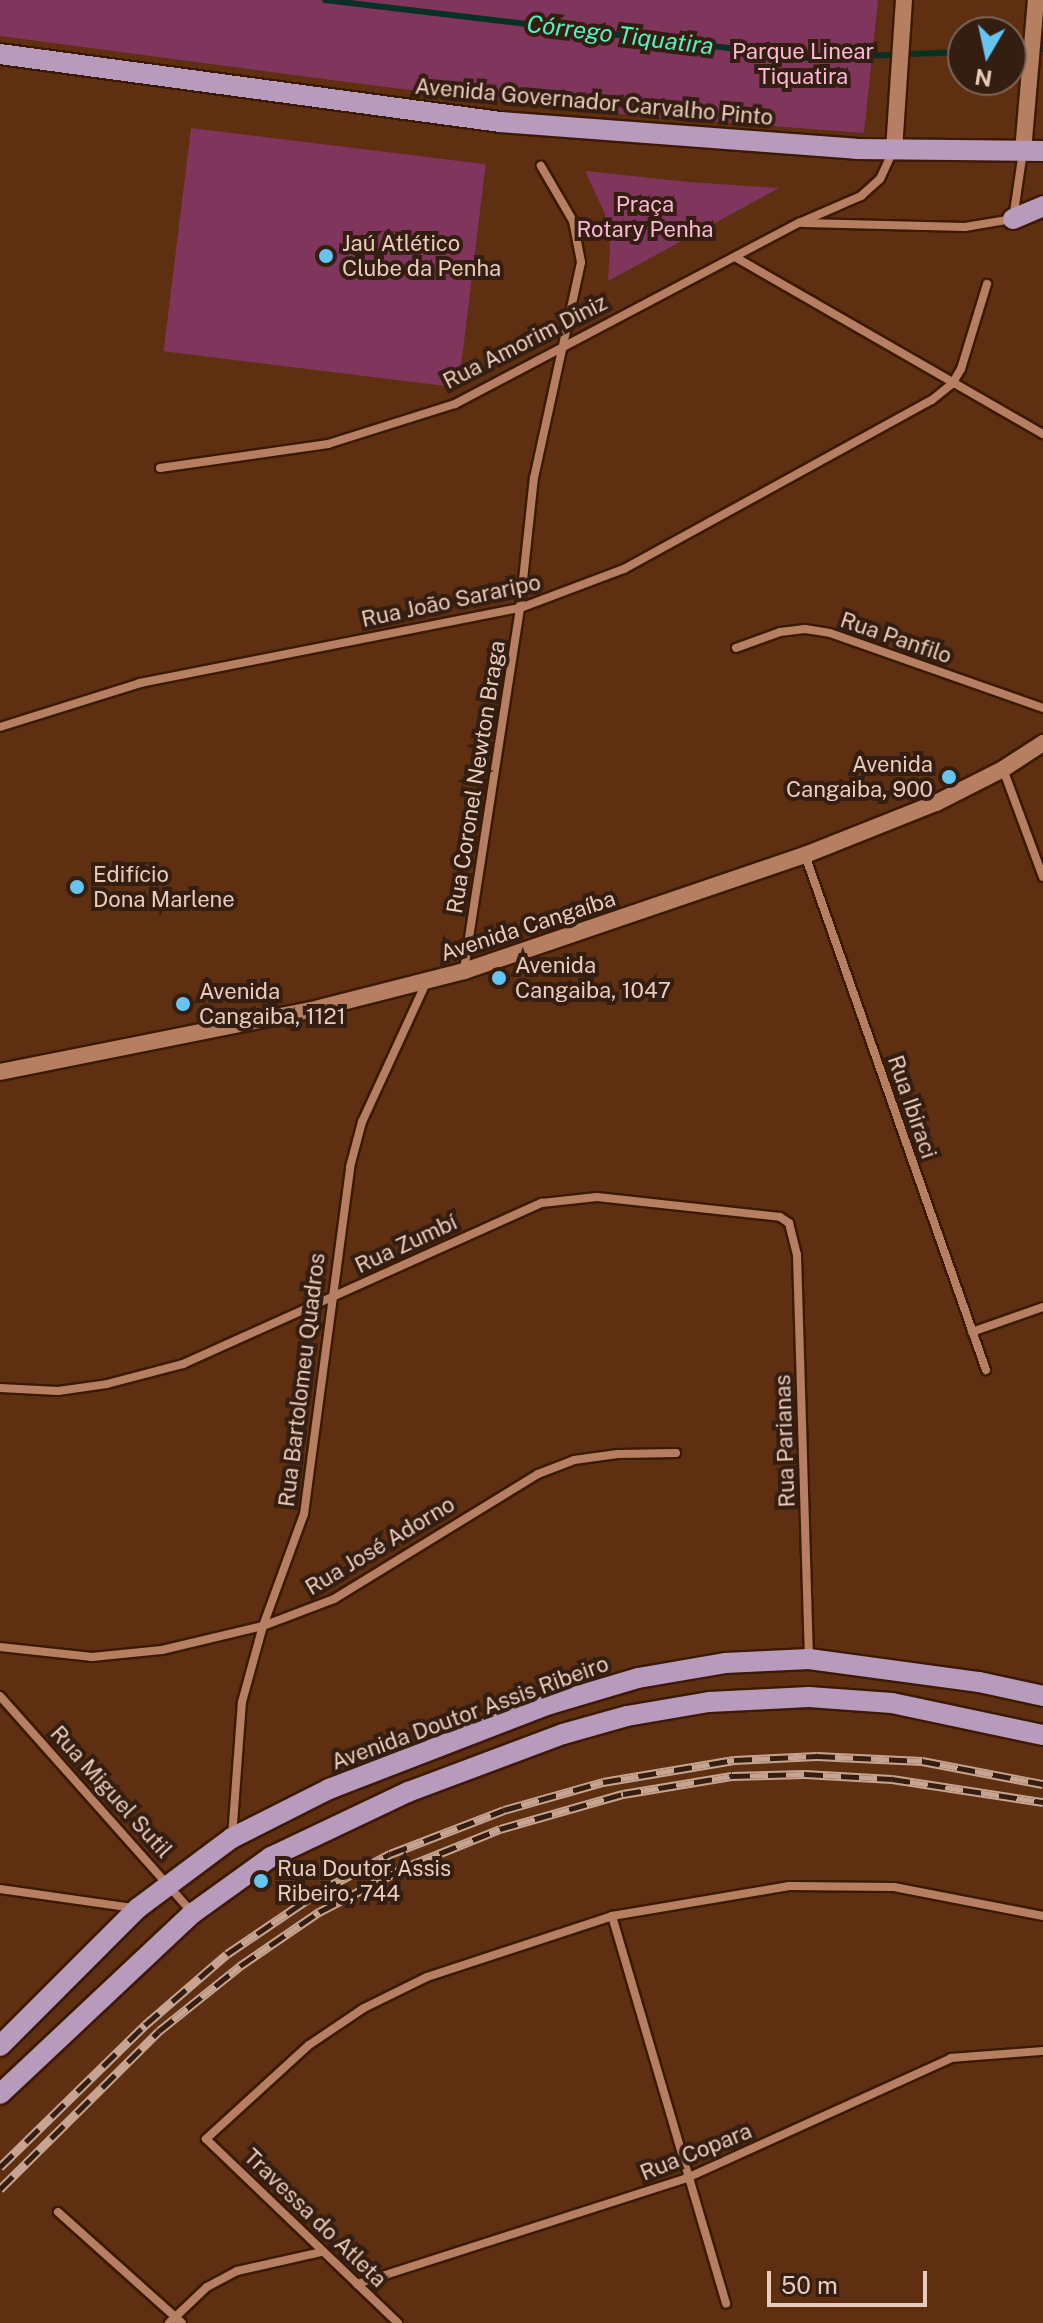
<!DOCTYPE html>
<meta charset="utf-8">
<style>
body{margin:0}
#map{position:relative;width:1043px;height:2323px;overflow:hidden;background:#5e2f10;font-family:"Public Sans",sans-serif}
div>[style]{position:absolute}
.green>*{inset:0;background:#80355c;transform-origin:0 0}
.stream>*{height:6px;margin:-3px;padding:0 3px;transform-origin:3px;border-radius:3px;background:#093025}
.roads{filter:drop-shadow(2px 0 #3c1903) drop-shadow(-2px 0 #3c1903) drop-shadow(0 2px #3c1903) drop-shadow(0 -2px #3c1903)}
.street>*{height:8px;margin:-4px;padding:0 4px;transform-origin:4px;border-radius:4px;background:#b67f61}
.secondary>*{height:16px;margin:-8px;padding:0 8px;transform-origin:8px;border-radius:8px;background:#b67f61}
.primary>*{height:20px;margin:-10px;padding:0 10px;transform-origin:10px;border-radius:10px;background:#b79abc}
.rail>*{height:9px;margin-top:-4.5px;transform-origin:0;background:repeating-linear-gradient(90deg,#341e12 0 18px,#c7a491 0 36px);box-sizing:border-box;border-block:2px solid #c7a491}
.dots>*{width:22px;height:22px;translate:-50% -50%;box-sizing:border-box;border:4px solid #341e12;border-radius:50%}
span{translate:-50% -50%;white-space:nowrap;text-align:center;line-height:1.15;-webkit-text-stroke:8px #341e12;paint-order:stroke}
.park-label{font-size:22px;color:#fcb8d7}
.street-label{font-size:22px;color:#eaccbc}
.poi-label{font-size:22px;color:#eaccbc}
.left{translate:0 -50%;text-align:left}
.right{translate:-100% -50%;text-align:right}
.water-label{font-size:24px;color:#51f1c3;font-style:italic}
.north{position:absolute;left:947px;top:16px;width:80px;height:80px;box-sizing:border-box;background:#341e12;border:2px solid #7d6456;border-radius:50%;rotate:189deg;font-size:22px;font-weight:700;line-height:32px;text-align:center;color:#eaccbc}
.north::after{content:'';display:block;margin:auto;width:28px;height:36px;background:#66c4ef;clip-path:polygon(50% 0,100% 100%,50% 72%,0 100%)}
.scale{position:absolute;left:767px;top:2271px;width:160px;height:36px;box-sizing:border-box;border:4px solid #eaccbc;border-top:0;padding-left:10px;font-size:24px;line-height:28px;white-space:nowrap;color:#eaccbc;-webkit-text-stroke:6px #341e12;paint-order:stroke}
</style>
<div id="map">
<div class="green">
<i style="clip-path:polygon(0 0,878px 0,864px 133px,639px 116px,385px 87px,0 36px)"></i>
<i style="left:191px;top:128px;width:297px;height:225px;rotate:7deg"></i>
<i style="clip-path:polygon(585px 171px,689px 182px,779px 188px,608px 281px,610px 249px,605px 214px)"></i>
</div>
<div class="stream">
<i style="left:325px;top:0;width:486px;rotate:6.8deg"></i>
<i style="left:808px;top:58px;width:155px;rotate:-2.2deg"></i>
<i style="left:1011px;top:50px;width:32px;rotate:-2deg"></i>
</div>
<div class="roads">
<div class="street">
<i style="left:804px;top:223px;width:161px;rotate:1.4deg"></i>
<i style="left:965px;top:227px;width:49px;rotate:-9.5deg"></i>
<i style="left:1013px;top:219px;width:69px;rotate:-81.6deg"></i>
<i style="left:735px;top:257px;width:355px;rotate:29.9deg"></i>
<i style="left:160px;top:468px;width:170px;rotate:-8.1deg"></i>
<i style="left:328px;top:444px;width:133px;rotate:-17.5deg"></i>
<i style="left:455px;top:404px;width:389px;rotate:-27.8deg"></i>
<i style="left:799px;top:223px;width:68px;rotate:-23.5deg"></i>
<i style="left:861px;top:196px;width:25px;rotate:-42deg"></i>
<i style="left:880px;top:179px;width:31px;rotate:-65deg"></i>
<i style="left:736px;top:648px;width:47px;rotate:-20deg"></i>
<i style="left:780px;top:632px;width:25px;rotate:-7deg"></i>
<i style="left:805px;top:629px;width:25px;rotate:9deg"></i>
<i style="left:830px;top:633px;width:226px;rotate:19.4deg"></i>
<i style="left:0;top:727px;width:147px;rotate:-17.4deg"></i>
<i style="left:140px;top:683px;width:387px;rotate:-11.2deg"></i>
<i style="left:520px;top:608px;width:111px;rotate:-20.6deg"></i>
<i style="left:624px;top:569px;width:351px;rotate:-28.8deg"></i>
<i style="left:932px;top:400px;width:26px;rotate:-39deg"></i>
<i style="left:952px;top:384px;width:17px;rotate:-59deg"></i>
<i style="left:961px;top:369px;width:89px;rotate:-73deg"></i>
<i style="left:1003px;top:769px;width:115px;rotate:69.7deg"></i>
<i style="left:805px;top:855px;width:546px;rotate:70.64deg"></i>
<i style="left:464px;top:970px;width:366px;rotate:-81.2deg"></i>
<i style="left:520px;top:608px;width:131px;rotate:-83.9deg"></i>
<i style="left:534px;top:478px;width:221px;rotate:-77.7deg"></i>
<i style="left:581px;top:262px;width:42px;rotate:-101deg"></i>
<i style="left:573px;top:221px;width:64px;rotate:-120.2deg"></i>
<i style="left:972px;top:1332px;width:75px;rotate:-19.4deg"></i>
<i style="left:0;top:1388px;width:58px;rotate:3deg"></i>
<i style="left:58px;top:1391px;width:49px;rotate:-8.1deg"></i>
<i style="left:107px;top:1384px;width:79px;rotate:-14.7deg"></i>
<i style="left:183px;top:1364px;width:393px;rotate:-24.2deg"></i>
<i style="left:542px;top:1203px;width:55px;rotate:-6.2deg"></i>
<i style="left:597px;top:1197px;width:184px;rotate:6.2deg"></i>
<i style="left:780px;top:1217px;width:11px;rotate:34deg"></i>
<i style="left:789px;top:1223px;width:33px;rotate:76deg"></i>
<i style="left:797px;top:1255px;width:403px;rotate:88.3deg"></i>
<i style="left:0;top:1647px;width:93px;rotate:6.2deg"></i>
<i style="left:92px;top:1657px;width:70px;rotate:-5.7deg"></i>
<i style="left:162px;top:1650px;width:104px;rotate:-13.4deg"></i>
<i style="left:263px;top:1626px;width:76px;rotate:-20.8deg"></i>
<i style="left:334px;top:1599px;width:239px;rotate:-31.5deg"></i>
<i style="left:538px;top:1474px;width:39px;rotate:-21deg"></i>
<i style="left:574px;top:1460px;width:44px;rotate:-7.8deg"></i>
<i style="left:618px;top:1454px;width:58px;rotate:-1deg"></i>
<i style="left:0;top:1696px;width:290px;rotate:48.4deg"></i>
<i style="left:232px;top:1837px;width:135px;rotate:-85.8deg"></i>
<i style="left:242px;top:1702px;width:79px;rotate:-74.6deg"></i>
<i style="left:263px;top:1626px;width:119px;rotate:-69.9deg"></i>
<i style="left:304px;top:1514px;width:350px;rotate:-82.4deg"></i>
<i style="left:350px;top:1167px;width:47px;rotate:-75.1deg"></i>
<i style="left:362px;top:1122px;width:155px;rotate:-65.3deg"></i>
<i style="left:0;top:1889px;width:134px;rotate:8.1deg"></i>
<i style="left:612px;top:1916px;width:404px;rotate:73.6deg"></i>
<i style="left:58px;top:2212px;width:166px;rotate:41.8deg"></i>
<i style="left:357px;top:2284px;width:347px;rotate:-17.8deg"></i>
<i style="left:687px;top:2178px;width:290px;rotate:-24.4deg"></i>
<i style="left:951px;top:2058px;width:92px;rotate:-4.4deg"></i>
<i style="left:169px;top:2323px;width:52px;rotate:-43.5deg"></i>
<i style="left:207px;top:2287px;width:34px;rotate:-28deg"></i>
<i style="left:237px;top:2271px;width:86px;rotate:-12.7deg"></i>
<i style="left:398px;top:2323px;width:266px;rotate:-136.2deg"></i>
<i style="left:206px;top:2139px;width:139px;rotate:-42.4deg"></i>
<i style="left:309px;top:2045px;width:66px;rotate:-33.9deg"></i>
<i style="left:364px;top:2008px;width:70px;rotate:-26.2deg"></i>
<i style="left:427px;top:1977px;width:195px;rotate:-18.2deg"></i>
<i style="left:612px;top:1916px;width:180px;rotate:-9.6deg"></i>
<i style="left:789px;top:1886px;width:105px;rotate:0.5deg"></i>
<i style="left:894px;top:1887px;width:152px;rotate:11deg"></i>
</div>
<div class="secondary">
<i style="left:894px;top:150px;width:150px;rotate:-86.2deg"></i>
<i style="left:1023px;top:151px;width:152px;rotate:-85.1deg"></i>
<i style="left:0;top:1072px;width:325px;rotate:-11.3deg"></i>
<i style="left:319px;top:1008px;width:150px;rotate:-14.3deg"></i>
<i style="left:464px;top:971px;width:360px;rotate:-18.8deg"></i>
<i style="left:805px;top:855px;width:141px;rotate:-21.7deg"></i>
<i style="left:936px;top:803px;width:75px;rotate:-26.9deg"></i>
<i style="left:1003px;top:769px;width:48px;rotate:-33deg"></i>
</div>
<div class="primary">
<i style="left:0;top:54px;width:505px;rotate:7.74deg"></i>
<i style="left:500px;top:122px;width:357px;rotate:4.3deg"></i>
<i style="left:856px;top:149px;width:187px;rotate:0.6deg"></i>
<i style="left:1013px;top:219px;width:33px;rotate:-23deg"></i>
<i style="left:0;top:2046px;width:195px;rotate:-45deg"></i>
<i style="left:138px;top:1908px;width:117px;rotate:-36.7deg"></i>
<i style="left:232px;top:1838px;width:109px;rotate:-26.8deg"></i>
<i style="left:329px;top:1789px;width:234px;rotate:-21.1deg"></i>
<i style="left:547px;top:1705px;width:95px;rotate:-16.5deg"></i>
<i style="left:638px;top:1678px;width:88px;rotate:-9.8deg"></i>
<i style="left:725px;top:1663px;width:84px;rotate:-2.7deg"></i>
<i style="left:809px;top:1659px;width:172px;rotate:7.7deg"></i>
<i style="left:979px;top:1682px;width:66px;rotate:12.3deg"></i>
<i style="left:0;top:2094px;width:265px;rotate:-43.2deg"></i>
<i style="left:193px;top:1913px;width:96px;rotate:-35.7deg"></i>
<i style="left:271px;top:1857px;width:152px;rotate:-25.4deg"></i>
<i style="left:408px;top:1792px;width:165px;rotate:-20.5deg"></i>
<i style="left:563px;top:1734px;width:66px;rotate:-15.7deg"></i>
<i style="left:627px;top:1716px;width:83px;rotate:-9.7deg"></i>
<i style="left:709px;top:1702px;width:100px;rotate:-2.9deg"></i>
<i style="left:809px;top:1697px;width:83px;rotate:4.1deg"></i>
<i style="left:892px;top:1703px;width:154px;rotate:12deg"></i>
</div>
</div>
<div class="rail">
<i style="left:0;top:2167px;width:203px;rotate:-44.4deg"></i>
<i style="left:145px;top:2025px;width:108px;rotate:-40.9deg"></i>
<i style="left:227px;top:1954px;width:112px;rotate:-34.1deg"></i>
<i style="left:320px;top:1891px;width:79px;rotate:-27.9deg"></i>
<i style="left:390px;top:1854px;width:122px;rotate:-21.1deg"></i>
<i style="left:504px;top:1810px;width:103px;rotate:-15.8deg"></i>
<i style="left:603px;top:1782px;width:133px;rotate:-9.5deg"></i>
<i style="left:734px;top:1760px;width:83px;rotate:-2.8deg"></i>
<i style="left:817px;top:1756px;width:105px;rotate:2.7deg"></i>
<i style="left:922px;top:1761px;width:123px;rotate:10.8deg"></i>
<i style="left:0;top:2189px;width:224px;rotate:-44.8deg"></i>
<i style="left:159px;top:2031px;width:104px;rotate:-38.7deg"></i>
<i style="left:240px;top:1966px;width:96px;rotate:-34.4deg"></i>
<i style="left:319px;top:1912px;width:98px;rotate:-27.3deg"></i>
<i style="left:406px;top:1867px;width:101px;rotate:-22deg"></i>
<i style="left:500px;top:1829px;width:128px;rotate:-15.9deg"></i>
<i style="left:623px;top:1794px;width:110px;rotate:-9.4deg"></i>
<i style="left:732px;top:1776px;width:73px;rotate:-1.6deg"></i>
<i style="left:805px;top:1774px;width:87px;rotate:3.3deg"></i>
<i style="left:892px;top:1779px;width:153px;rotate:8.7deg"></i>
</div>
<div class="dots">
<i style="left:326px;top:256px;background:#66c4ef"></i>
<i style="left:949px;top:777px;background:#66c4ef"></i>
<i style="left:77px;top:887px;background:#66c4ef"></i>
<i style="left:499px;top:978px;background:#66c4ef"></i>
<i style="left:183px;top:1004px;background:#66c4ef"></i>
<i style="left:261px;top:1881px;background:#66c4ef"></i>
</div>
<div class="park-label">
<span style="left:803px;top:64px">Parque Linear<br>Tiquatira</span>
<span style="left:645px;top:217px">Praça<br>Rotary Penha</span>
</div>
<div class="street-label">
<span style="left:594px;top:102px;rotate:5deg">Avenida Governador Carvalho Pinto</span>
<span style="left:525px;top:342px;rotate:-27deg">Rua Amorim Diniz</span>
<span style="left:451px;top:601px;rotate:-12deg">Rua João Sararipo</span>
<span style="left:896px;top:638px;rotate:19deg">Rua Panfilo</span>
<span style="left:476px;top:777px;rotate:-81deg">Rua Coronel Newton Braga</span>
<span style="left:528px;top:926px;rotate:-18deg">Avenida Cangaíba</span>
<span style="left:912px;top:1107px;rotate:71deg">Rua Ibiraci</span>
<span style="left:406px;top:1244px;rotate:-25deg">Rua Zumbí</span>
<span style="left:302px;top:1380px;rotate:-83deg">Rua Bartolomeu Quadros</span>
<span style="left:785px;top:1441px;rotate:-92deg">Rua Parianas</span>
<span style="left:380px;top:1546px;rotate:-31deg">Rua José Adorno</span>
<span style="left:470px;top:1713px;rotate:-20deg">Avenida Doutor Assis Ribeiro</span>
<span style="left:111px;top:1792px;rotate:48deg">Rua Miguel Sutil</span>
<span style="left:696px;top:2152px;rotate:-22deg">Rua Copara</span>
<span style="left:315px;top:2218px;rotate:44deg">Travessa do Atleta</span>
</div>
<div class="poi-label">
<span class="left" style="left:342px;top:256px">Jaú Atlético<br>Clube da Penha</span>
<span class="right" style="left:933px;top:777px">Avenida<br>Cangaiba, 900</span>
<span class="left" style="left:93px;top:887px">Edifício<br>Dona Marlene</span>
<span class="left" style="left:515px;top:978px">Avenida<br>Cangaiba, 1047</span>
<span class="left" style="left:199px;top:1004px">Avenida<br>Cangaiba, 1121</span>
<span class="left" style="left:277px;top:1881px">Rua Doutor Assis<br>Ribeiro, 744</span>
</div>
<div class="water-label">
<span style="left:620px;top:35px;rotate:7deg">Córrego Tiquatira</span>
</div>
<div class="north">N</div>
<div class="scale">50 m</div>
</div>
